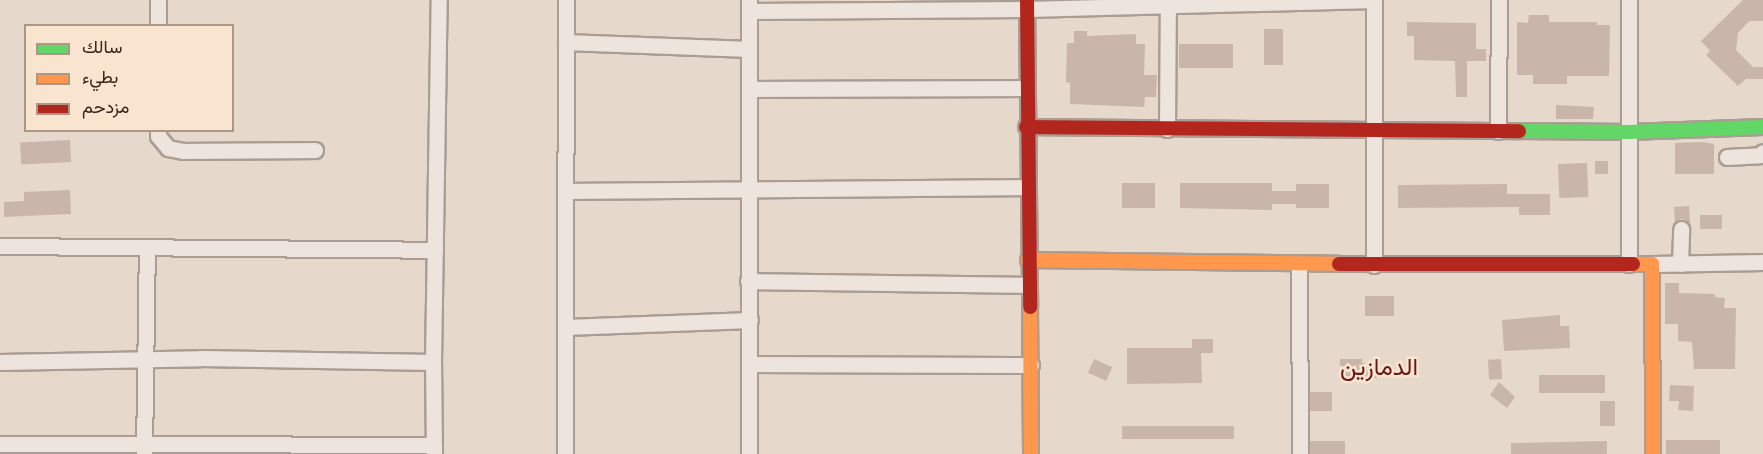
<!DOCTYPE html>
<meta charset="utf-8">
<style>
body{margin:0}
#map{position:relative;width:1763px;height:454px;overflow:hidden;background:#e6d8ca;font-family:"Roboto Serif",Vazirmatn,serif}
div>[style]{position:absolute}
.building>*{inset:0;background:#cab5ab;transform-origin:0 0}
.roads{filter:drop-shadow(2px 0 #ab9d94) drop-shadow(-2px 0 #ab9d94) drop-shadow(0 2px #ab9d94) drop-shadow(0 -2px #ab9d94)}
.street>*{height:15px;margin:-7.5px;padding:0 7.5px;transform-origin:7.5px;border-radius:7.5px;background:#ede5dd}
.fast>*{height:14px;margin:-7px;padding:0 7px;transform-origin:7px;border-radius:7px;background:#63d668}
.slow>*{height:14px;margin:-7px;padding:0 7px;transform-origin:7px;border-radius:7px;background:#ff974d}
.jam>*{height:14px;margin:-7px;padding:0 7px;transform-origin:7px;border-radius:7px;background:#b3261e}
span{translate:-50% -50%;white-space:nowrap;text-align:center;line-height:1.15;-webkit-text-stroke:5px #f8e4cf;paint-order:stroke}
.quarter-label{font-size:24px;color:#6a1817}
.legend{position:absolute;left:24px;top:24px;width:210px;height:108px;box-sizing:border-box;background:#f8e4cf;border:2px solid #ac9787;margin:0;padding:8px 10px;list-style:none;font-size:18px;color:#3a241b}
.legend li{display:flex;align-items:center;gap:12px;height:30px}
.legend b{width:30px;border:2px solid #ac9787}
</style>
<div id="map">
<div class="building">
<i style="clip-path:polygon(1743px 0,1763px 0,1763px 21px,1749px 21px,1738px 33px,1736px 50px,1753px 67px,1763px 67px,1763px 79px,1746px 79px,1738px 86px,1706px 55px,1710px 51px,1701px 41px)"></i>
<i style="clip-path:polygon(1529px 15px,1549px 15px,1549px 22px,1597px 22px,1597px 25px,1610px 25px,1609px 76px,1567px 76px,1567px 84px,1533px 84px,1533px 75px,1517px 75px,1517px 22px,1528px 23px)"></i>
<i style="clip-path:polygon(1407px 22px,1476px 23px,1476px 49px,1486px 49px,1486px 61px,1467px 61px,1467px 97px,1456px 97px,1455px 61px,1414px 60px,1414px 36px,1407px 36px)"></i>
<i style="left:1264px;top:29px;width:19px;height:36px"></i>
<i style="clip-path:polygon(1074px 31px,1087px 31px,1087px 36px,1136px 34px,1136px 44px,1145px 44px,1144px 75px,1157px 75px,1156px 97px,1145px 97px,1144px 107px,1070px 104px,1070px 83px,1066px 82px,1067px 43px,1074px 43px)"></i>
<i style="left:1179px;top:44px;width:54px;height:24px"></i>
<i style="clip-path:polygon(1556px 105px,1594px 107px,1593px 119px,1556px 119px)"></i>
<i style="left:70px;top:140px;width:22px;height:50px;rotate:87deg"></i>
<i style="clip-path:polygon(1704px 142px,1714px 144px,1714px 174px,1675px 174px,1675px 143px)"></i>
<i style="left:1595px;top:161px;width:13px;height:13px"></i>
<i style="left:1587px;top:163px;width:34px;height:29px;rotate:88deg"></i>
<i style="left:1122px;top:183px;width:33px;height:25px"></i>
<i style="clip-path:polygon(1180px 183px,1272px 183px,1272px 191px,1296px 191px,1296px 184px,1329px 184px,1329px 208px,1296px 208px,1296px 204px,1272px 204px,1272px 210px,1180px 208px)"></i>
<i style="clip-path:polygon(1507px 184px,1507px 194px,1550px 194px,1550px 215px,1519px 215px,1519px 207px,1398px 208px,1398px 185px)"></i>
<i style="clip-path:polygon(70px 190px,71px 214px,4px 217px,4px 202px,24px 201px,24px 192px)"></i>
<i style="clip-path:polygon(1689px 206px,1690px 223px,1682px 219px,1675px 222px,1674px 207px)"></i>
<i style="left:1700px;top:215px;width:22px;height:14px"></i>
<i style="clip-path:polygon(1665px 283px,1679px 283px,1679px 293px,1715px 294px,1715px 297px,1725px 298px,1724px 308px,1736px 308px,1735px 369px,1694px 369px,1692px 342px,1678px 341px,1678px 324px,1665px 324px)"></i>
<i style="left:1365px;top:296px;width:29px;height:20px"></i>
<i style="clip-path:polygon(1560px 315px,1560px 326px,1569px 326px,1570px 348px,1504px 351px,1502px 320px)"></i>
<i style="clip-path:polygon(1192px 339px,1213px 339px,1213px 353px,1201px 353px,1202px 383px,1127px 384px,1127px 348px,1192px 348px)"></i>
<i style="left:1094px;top:359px;width:20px;height:15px;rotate:24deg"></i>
<i style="clip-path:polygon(1340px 359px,1362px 359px,1362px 363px,1377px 363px,1377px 378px,1340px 377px)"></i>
<i style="left:1501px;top:359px;width:20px;height:13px;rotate:87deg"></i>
<i style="left:1605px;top:375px;width:18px;height:66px;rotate:90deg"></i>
<i style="clip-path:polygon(1499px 382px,1515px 397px,1507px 408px,1490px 395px)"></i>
<i style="clip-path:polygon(1670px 385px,1694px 386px,1693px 411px,1678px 410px,1679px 401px,1669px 401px)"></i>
<i style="left:1309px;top:392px;width:23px;height:19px"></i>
<i style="left:1600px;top:401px;width:15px;height:25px"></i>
<i style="left:1234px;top:426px;width:13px;height:112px;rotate:90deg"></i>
<i style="left:1720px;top:440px;width:14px;height:54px;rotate:90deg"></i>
<i style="left:1310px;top:441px;width:35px;height:13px"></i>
<i style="clip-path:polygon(1607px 441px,1607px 454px,1511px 454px,1511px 443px)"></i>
</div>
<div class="roads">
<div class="street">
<i style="left:749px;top:0;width:454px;rotate:90deg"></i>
<i style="left:749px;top:11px;width:278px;rotate:-0.4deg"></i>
<i style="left:1027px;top:9px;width:347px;rotate:-1.5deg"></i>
<i style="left:158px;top:26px;width:26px;rotate:-90deg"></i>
<i style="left:566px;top:42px;width:183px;rotate:2.2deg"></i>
<i style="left:749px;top:89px;width:278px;rotate:-0.2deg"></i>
<i style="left:1167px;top:129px;width:129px;rotate:-89.6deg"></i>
<i style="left:158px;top:130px;width:6px;rotate:90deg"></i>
<i style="left:158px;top:136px;width:16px;rotate:50deg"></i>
<i style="left:168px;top:148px;width:16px;rotate:11deg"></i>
<i style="left:184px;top:151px;width:131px;rotate:-0.4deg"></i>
<i style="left:1498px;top:131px;width:131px;rotate:-89.6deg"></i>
<i style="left:1727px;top:157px;width:33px;rotate:-3deg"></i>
<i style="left:1760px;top:155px;width:4px;rotate:-45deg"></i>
<i style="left:567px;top:191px;width:461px;rotate:-0.5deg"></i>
<i style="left:0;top:246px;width:435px;rotate:0.5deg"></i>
<i style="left:1299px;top:264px;width:190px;rotate:89.7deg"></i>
<i style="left:1629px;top:264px;width:264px;rotate:-90deg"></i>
<i style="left:1652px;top:264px;width:111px;rotate:-1deg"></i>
<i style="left:1680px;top:264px;width:35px;rotate:-88deg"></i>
<i style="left:1374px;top:265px;width:265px;rotate:-90deg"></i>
<i style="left:748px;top:281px;width:280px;rotate:0.8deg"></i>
<i style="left:566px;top:327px;width:184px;rotate:-2.2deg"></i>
<i style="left:0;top:362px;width:201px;rotate:-1.1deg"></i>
<i style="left:201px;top:358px;width:232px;rotate:1deg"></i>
<i style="left:749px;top:364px;width:282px;rotate:0.2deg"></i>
<i style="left:0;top:444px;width:434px;rotate:0.1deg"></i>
<i style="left:144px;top:454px;width:206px;rotate:-89.2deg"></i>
<i style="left:434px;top:454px;width:92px;rotate:-90.6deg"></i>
<i style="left:433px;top:362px;width:362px;rotate:-89.1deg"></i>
<i style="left:565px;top:454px;width:454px;rotate:-89.9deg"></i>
</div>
<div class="fast">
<i style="left:1519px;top:131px;width:110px;rotate:0.5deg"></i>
<i style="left:1629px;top:132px;width:134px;rotate:-2.1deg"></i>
</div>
<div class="slow">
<i style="left:1028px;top:260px;width:311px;rotate:0.7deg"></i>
<i style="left:1633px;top:264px;width:19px"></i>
<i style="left:1652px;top:264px;width:190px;rotate:89.7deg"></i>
<i style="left:1030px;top:307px;width:147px;rotate:89.6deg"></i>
</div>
<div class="jam">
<i style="left:1027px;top:0;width:307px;rotate:89.4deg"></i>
<i style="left:1026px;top:127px;width:493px;rotate:0.5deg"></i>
<i style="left:1339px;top:264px;width:294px"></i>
</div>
</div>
<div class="quarter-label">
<span style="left:1379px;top:368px">الدمازين</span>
</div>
<ul class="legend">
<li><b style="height:8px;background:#63d668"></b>سالك</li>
<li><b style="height:8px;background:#ff974d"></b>بطيء</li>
<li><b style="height:8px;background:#b3261e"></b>مزدحم</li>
</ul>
</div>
